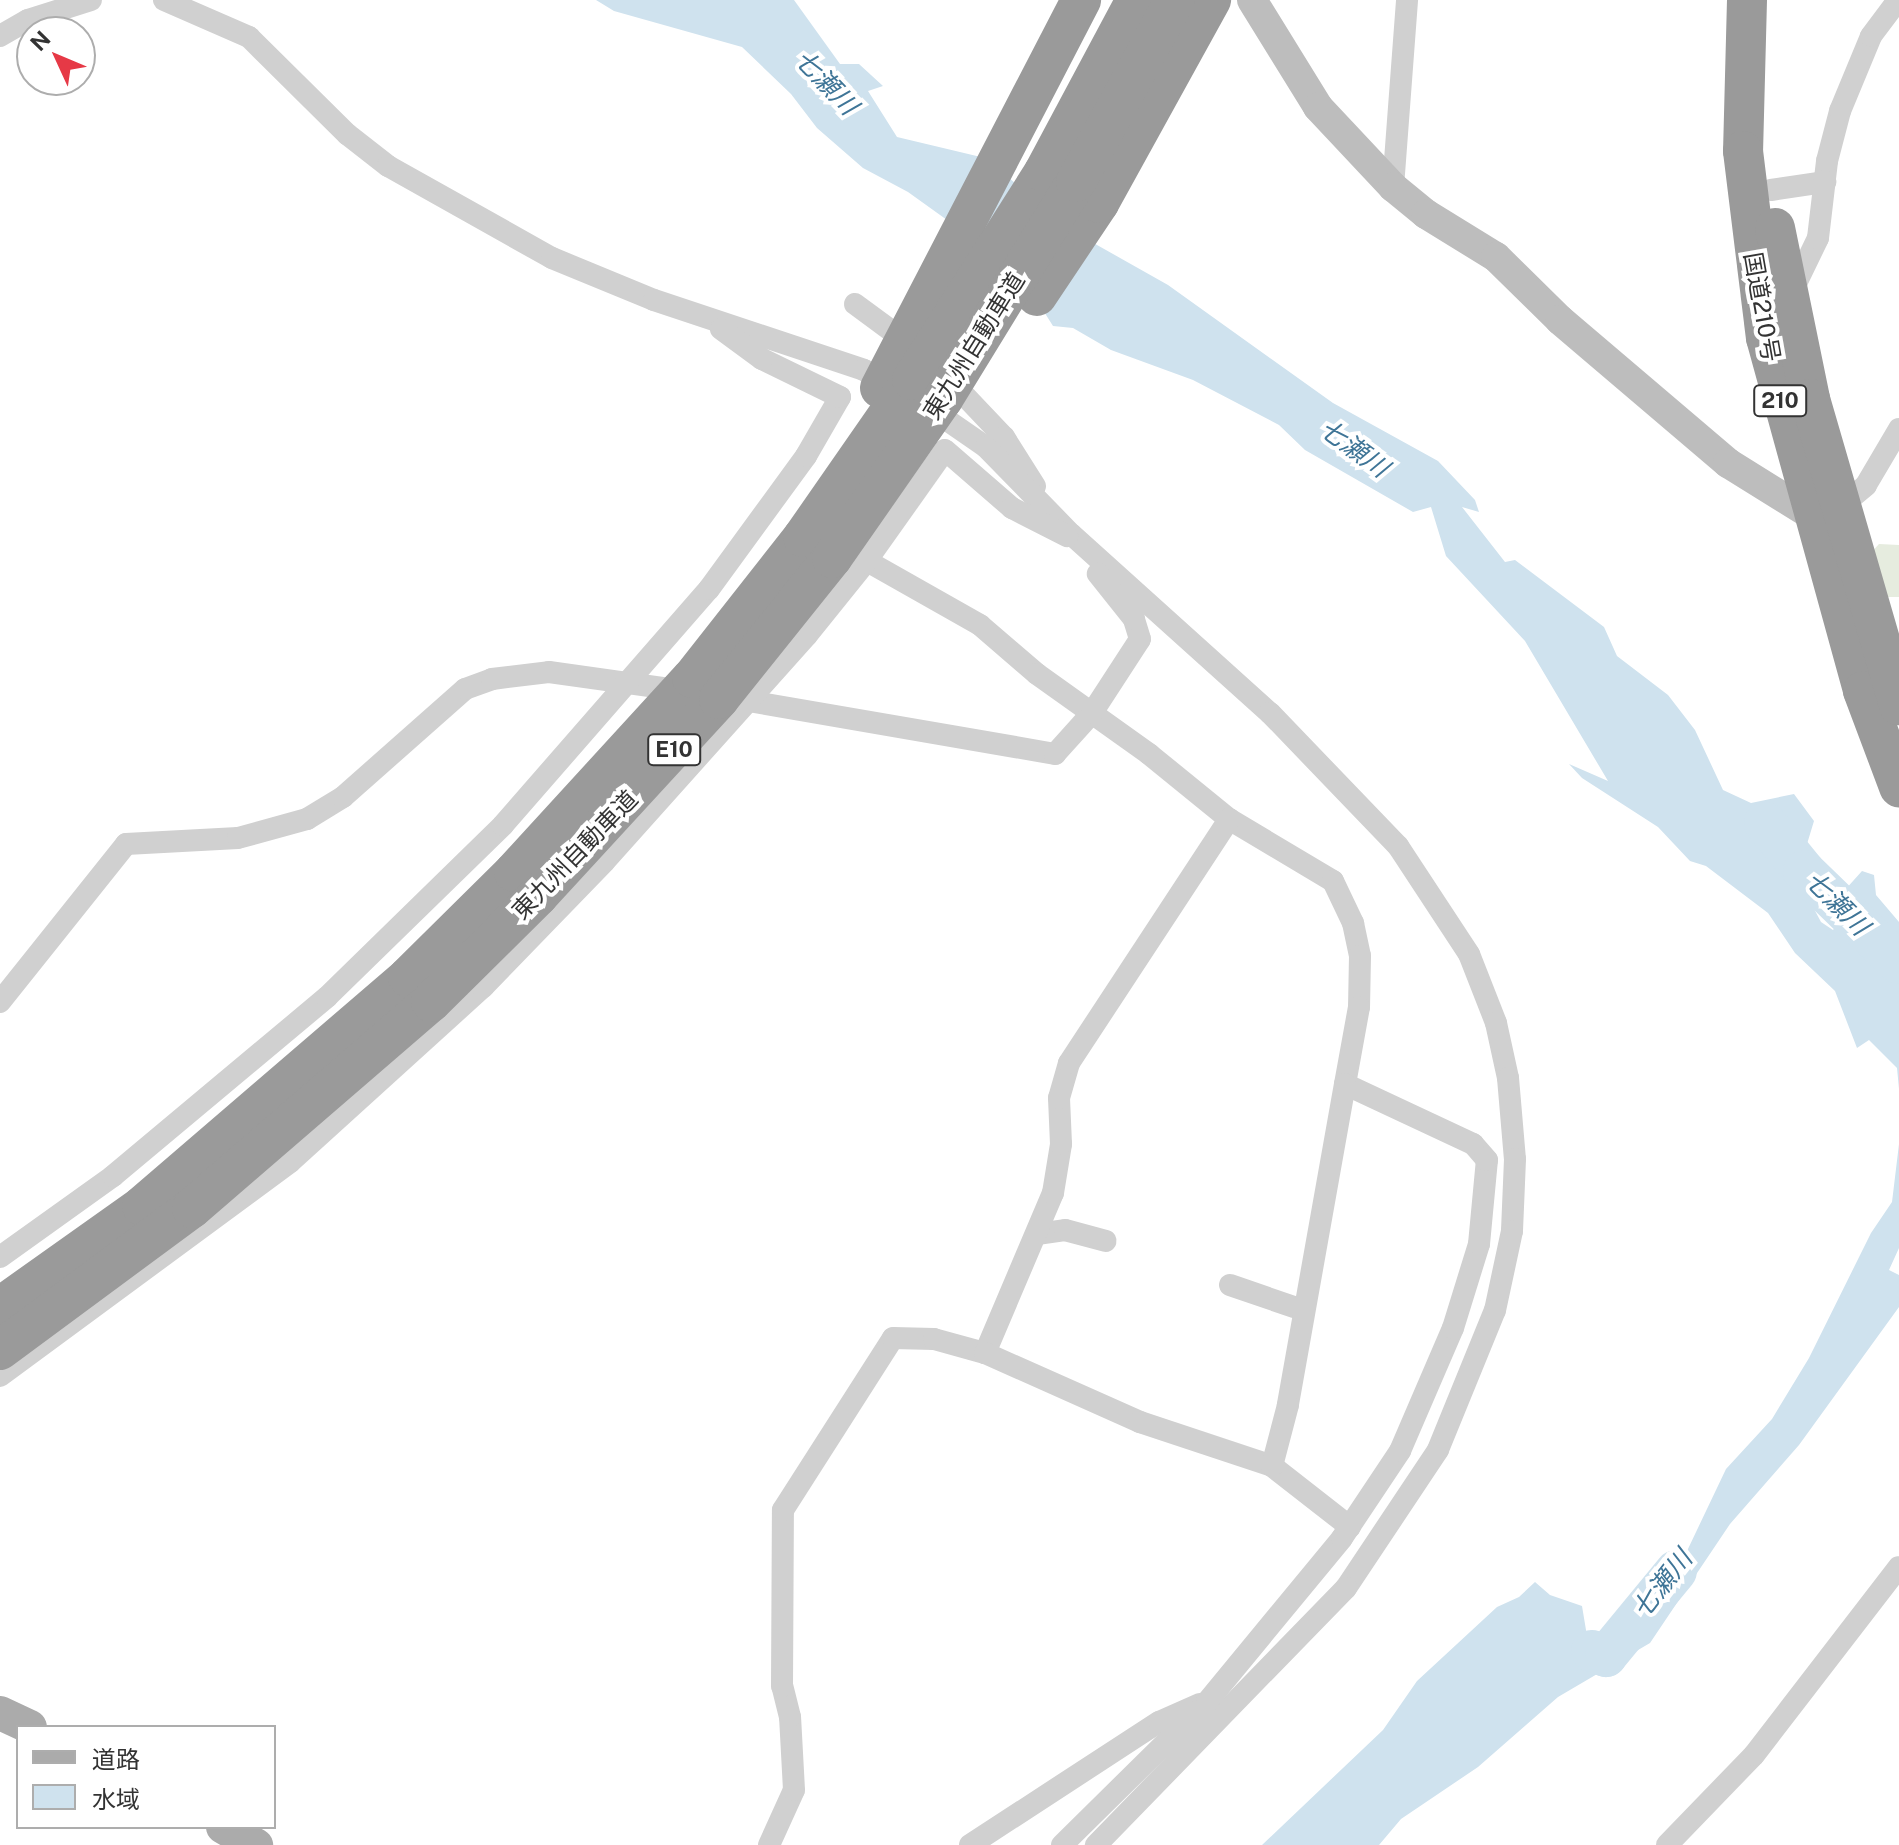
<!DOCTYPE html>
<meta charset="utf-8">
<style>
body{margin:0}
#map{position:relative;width:1899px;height:1845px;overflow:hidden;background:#fff;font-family:"Public Sans","Noto Sans JP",sans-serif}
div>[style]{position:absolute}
.green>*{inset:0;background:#e6ecdf}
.water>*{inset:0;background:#cfe2ee}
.river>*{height:42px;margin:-21px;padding:0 21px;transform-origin:21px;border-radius:21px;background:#cfe2ee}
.street>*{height:22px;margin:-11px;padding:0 11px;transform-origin:11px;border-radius:11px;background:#d0d0d0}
.secondary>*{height:30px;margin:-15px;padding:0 15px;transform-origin:15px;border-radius:15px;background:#bdbdbd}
.primary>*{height:34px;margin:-17px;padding:0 17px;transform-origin:17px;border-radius:17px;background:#ababab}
.highway>*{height:40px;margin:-20px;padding:0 20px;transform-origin:20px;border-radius:20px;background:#9a9a9a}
span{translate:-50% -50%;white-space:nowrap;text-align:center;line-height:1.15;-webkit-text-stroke:8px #fff;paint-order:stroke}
.shield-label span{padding:2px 6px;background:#fff;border:2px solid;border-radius:6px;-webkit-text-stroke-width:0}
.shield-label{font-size:22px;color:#333;font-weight:700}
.street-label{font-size:24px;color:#333}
.water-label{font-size:26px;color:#3f7597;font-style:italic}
.legend{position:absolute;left:16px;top:1725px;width:260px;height:104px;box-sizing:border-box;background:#fff;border:2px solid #adadad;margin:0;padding:10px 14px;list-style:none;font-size:24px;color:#333}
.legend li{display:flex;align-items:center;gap:16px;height:40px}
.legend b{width:40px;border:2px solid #adadad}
.north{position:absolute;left:16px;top:16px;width:80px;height:80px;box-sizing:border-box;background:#fff;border:2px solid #adadad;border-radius:50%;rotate:314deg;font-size:22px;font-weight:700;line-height:32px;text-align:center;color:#333}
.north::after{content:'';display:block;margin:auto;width:28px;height:36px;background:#e63946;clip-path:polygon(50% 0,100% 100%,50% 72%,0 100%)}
</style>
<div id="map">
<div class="green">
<i style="clip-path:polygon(1879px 544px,1899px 545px,1899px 597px,1886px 597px,1869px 555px)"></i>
</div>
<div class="water">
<i style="clip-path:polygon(596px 0,794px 0,840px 64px,859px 64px,883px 86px,868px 91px,897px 137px,985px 158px,1074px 232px,1168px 285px,1333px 403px,1438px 461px,1475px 500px,1479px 512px,1462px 507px,1505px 562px,1515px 560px,1604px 627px,1617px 656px,1668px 695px,1695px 730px,1723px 790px,1751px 803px,1794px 794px,1814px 821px,1800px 867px,1804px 890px,1821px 922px,1833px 930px,1840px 920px,1834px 906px,1844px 891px,1862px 871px,1874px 875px,1876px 895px,1899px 922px,1899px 1089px,1897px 1068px,1869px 1040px,1857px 1048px,1835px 991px,1795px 953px,1768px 913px,1706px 866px,1690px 861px,1658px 827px,1582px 778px,1569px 764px,1608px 781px,1525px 641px,1446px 556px,1431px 507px,1413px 512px,1305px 450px,1279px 425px,1193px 380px,1111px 350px,1073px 328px,1053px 326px,1041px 307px,1039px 286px,908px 192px,863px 168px,817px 128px,791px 94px,742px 47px,614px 11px)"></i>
<i style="clip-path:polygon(1899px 1144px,1899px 1248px,1889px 1270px,1899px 1275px,1899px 1307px,1799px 1445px,1730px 1524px,1650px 1643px,1558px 1697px,1478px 1767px,1401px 1819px,1379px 1845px,1262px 1845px,1383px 1730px,1417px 1681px,1497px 1607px,1519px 1597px,1535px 1582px,1550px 1595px,1582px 1606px,1587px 1636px,1607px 1641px,1637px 1621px,1658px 1584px,1687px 1551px,1726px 1469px,1772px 1419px,1809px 1358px,1871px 1233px,1892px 1202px)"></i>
</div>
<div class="river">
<i style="left:1765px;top:823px;width:62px;rotate:50.9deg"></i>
<i style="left:1804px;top:871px;width:132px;rotate:44.1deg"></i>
<i style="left:1592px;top:1651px;width:15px;rotate:20deg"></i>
<i style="left:1606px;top:1656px;width:110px;rotate:-50.5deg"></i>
</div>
<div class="street">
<i style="left:164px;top:0;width:93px;rotate:23.5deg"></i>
<i style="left:249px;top:37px;width:138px;rotate:44.7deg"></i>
<i style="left:347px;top:134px;width:52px;rotate:38deg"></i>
<i style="left:388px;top:166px;width:188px;rotate:29.3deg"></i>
<i style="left:552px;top:258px;width:110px;rotate:22.4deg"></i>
<i style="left:654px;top:300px;width:221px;rotate:18.4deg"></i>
<i style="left:864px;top:370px;width:31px;rotate:31deg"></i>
<i style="left:0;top:36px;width:32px;rotate:-30deg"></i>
<i style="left:28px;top:20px;width:66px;rotate:-17.6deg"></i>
<i style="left:1393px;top:187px;width:188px;rotate:-85.7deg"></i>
<i style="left:1771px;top:190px;width:55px;rotate:-8.4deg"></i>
<i style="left:1790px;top:296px;width:64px;rotate:-64.2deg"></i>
<i style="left:1818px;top:238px;width:78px;rotate:-83.3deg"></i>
<i style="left:1827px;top:161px;width:52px;rotate:-75.4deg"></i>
<i style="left:1840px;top:111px;width:81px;rotate:-67.5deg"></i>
<i style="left:1871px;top:36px;width:45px;rotate:-53.1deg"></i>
<i style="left:855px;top:304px;width:71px;rotate:36.4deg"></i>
<i style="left:947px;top:377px;width:83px;rotate:46.5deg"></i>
<i style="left:1004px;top:437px;width:58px;rotate:57.7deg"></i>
<i style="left:928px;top:407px;width:70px;rotate:34.6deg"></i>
<i style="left:986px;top:447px;width:122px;rotate:45.7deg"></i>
<i style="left:1071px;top:534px;width:268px;rotate:42deg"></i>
<i style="left:1270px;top:713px;width:185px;rotate:46.1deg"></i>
<i style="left:1398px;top:846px;width:129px;rotate:56.7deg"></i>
<i style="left:1469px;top:954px;width:74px;rotate:68.6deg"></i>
<i style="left:1496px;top:1023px;width:56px;rotate:77.7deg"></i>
<i style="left:1508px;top:1078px;width:81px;rotate:85.1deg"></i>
<i style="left:1515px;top:1159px;width:72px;rotate:92.4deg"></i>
<i style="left:1512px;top:1231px;width:81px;rotate:102.1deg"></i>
<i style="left:1495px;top:1310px;width:151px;rotate:112.2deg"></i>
<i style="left:1438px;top:1450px;width:166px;rotate:123.7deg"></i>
<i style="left:1346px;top:1588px;width:359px;rotate:134.2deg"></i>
<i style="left:1839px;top:508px;width:35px;rotate:-40deg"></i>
<i style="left:1866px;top:485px;width:65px;rotate:-59.5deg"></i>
<i style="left:867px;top:561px;width:130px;rotate:29.5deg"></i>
<i style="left:980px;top:625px;width:75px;rotate:40.7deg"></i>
<i style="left:1037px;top:674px;width:138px;rotate:35.5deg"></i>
<i style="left:1149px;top:754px;width:103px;rotate:39.1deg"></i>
<i style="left:1229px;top:819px;width:121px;rotate:30.8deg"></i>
<i style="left:1333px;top:881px;width:47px;rotate:64.5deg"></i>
<i style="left:1353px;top:923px;width:34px;rotate:78deg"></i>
<i style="left:1360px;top:956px;width:51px;rotate:91.1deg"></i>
<i style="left:1359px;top:1007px;width:78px;rotate:100.3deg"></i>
<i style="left:737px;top:699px;width:323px;rotate:9.8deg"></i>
<i style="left:1055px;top:754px;width:55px;rotate:-47.9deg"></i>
<i style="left:1092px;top:713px;width:88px;rotate:-57deg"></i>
<i style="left:1140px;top:639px;width:21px;rotate:-107deg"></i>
<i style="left:1134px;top:619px;width:58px;rotate:-128.7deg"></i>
<i style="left:0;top:1002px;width:202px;rotate:-51.4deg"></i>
<i style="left:126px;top:844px;width:112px;rotate:-3.1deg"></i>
<i style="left:238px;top:838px;width:72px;rotate:-15.4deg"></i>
<i style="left:307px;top:819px;width:42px;rotate:-31.4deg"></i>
<i style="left:343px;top:797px;width:163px;rotate:-41.5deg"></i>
<i style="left:465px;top:689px;width:29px;rotate:-20deg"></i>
<i style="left:492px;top:679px;width:57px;rotate:-7deg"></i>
<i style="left:549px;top:672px;width:136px;rotate:8deg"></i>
<i style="left:1037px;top:1234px;width:28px;rotate:-8deg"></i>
<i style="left:1065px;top:1230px;width:42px;rotate:15deg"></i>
<i style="left:0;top:1257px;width:139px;rotate:-35.6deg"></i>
<i style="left:113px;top:1176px;width:279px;rotate:-39.9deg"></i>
<i style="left:327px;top:997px;width:246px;rotate:-44.3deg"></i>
<i style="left:503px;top:825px;width:313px;rotate:-48.9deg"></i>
<i style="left:709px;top:589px;width:165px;rotate:-53.9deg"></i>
<i style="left:806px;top:456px;width:68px;rotate:-60deg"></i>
<i style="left:840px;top:397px;width:87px;rotate:-154deg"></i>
<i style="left:762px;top:359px;width:51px;rotate:-143.8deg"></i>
<i style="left:1230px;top:1285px;width:68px;rotate:19deg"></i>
<i style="left:985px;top:1353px;width:174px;rotate:-67deg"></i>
<i style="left:1053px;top:1193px;width:50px;rotate:-80.7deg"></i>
<i style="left:1061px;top:1144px;width:46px;rotate:-92.5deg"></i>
<i style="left:1059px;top:1098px;width:36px;rotate:-74deg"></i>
<i style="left:1069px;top:1063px;width:292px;rotate:-56.7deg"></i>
<i style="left:0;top:1376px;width:360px;rotate:-36.4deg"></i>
<i style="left:290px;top:1162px;width:261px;rotate:-42.2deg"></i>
<i style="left:483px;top:987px;width:175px;rotate:-45.9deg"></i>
<i style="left:605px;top:861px;width:303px;rotate:-48.2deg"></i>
<i style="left:807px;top:635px;width:92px;rotate:-51.1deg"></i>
<i style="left:865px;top:563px;width:138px;rotate:-54.7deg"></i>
<i style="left:945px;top:450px;width:89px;rotate:40.9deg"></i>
<i style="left:1012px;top:508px;width:62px;rotate:27deg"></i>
<i style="left:769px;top:1845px;width:60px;rotate:-65.6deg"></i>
<i style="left:794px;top:1790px;width:73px;rotate:-93.1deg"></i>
<i style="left:790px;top:1717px;width:32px;rotate:-104deg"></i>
<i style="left:782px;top:1686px;width:176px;rotate:-89.7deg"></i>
<i style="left:783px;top:1510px;width:204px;rotate:-57.4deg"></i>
<i style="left:893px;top:1338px;width:41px;rotate:1.4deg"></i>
<i style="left:934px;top:1339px;width:53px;rotate:15.4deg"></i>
<i style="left:985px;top:1353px;width:170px;rotate:24deg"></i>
<i style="left:1140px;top:1422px;width:139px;rotate:18.4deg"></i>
<i style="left:1272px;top:1466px;width:99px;rotate:38deg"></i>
<i style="left:970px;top:1845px;width:225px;rotate:-33.1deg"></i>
<i style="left:1159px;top:1722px;width:45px;rotate:-23.7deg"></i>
<i style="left:1062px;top:1845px;width:204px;rotate:-44.6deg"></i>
<i style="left:1207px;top:1702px;width:212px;rotate:-50.5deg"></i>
<i style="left:1342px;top:1538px;width:105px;rotate:-56.3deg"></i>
<i style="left:1400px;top:1451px;width:134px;rotate:-66.7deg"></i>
<i style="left:1453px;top:1328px;width:88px;rotate:-72.8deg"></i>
<i style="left:1479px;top:1244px;width:84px;rotate:-84.6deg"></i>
<i style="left:1487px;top:1160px;width:21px;rotate:-131deg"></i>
<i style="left:1473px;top:1144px;width:141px;rotate:-154.9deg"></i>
<i style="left:1345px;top:1084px;width:326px;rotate:100.1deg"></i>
<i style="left:1288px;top:1405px;width:63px;rotate:104.7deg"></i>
<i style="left:1667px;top:1845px;width:125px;rotate:-46deg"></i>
<i style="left:1754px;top:1755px;width:237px;rotate:-52.4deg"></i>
</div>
<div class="secondary">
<i style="left:1252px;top:0;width:126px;rotate:58.3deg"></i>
<i style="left:1318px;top:107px;width:110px;rotate:46.8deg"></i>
<i style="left:1393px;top:187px;width:43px;rotate:39.3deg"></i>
<i style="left:1426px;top:214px;width:82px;rotate:31.6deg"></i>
<i style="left:1496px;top:257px;width:90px;rotate:44.5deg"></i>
<i style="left:1560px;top:320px;width:221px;rotate:40.4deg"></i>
<i style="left:1728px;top:463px;width:100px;rotate:31.9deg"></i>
<i style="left:1813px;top:516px;width:14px;rotate:-17deg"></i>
</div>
<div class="primary">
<i style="left:0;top:1713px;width:33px;rotate:25deg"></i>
<i style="left:223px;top:1827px;width:38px;rotate:29deg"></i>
</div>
<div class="highway">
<i style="left:1747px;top:0;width:151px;rotate:91.5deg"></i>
<i style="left:1743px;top:151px;width:188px;rotate:83deg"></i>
<i style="left:1766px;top:338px;width:366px;rotate:74.6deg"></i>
<i style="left:1863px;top:691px;width:103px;rotate:69.4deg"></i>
<i style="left:1775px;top:228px;width:175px;rotate:78.4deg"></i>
<i style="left:1810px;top:399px;width:319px;rotate:73.8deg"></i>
<i style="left:1037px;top:296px;width:112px;rotate:-56.3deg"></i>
<i style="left:1099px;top:203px;width:232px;rotate:-61.1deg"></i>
<i style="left:880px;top:388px;width:437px;rotate:-62.6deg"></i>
<i style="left:0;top:1307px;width:174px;rotate:-35.4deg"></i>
<i style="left:142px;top:1206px;width:351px;rotate:-40.7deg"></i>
<i style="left:408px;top:977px;width:149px;rotate:-44.7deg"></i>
<i style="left:514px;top:872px;width:263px;rotate:-47.5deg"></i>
<i style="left:692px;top:678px;width:179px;rotate:-51.8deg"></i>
<i style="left:803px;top:537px;width:191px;rotate:-55.2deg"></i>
<i style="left:912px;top:380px;width:246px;rotate:-57.6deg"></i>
<i style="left:1044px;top:172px;width:195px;rotate:-61.9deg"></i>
<i style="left:0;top:1350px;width:239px;rotate:-36.5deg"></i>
<i style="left:192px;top:1208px;width:316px;rotate:-40.8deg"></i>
<i style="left:431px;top:1002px;width:151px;rotate:-44.7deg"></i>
<i style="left:538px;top:896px;width:268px;rotate:-47.4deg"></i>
<i style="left:719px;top:699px;width:181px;rotate:-51.3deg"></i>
<i style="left:832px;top:558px;width:194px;rotate:-55.1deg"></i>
<i style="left:943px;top:399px;width:255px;rotate:-58.5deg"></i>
<i style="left:1076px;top:182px;width:207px;rotate:-61.5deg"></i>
</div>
<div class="shield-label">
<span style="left:1780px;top:401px">210</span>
<span style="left:674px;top:750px">E10</span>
</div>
<div class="street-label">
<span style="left:1762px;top:307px;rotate:80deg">国道210号</span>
<span style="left:974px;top:346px;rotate:-58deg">東九州自動車道</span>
<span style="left:575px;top:855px;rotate:-46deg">東九州自動車道</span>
</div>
<div class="water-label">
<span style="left:826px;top:82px;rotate:46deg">七瀬川</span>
<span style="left:1354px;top:448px;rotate:36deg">七瀬川</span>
<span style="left:1837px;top:903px;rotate:45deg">七瀬川</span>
<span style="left:1662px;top:1584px;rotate:-52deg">七瀬川</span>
</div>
<ul class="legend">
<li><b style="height:10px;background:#ababab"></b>道路</li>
<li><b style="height:22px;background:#cfe2ee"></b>水域</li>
</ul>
<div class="north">N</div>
</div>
